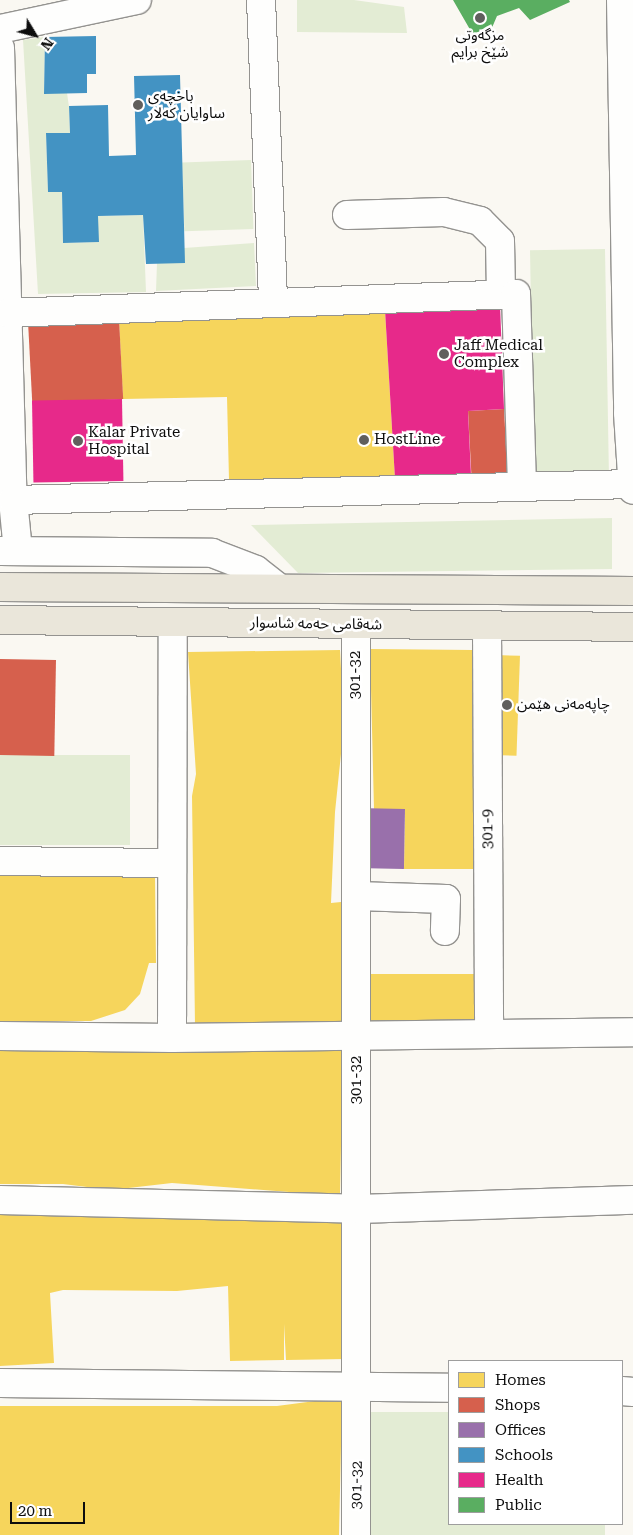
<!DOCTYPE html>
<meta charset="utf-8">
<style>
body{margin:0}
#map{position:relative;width:633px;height:1535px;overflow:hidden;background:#faf8f2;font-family:"Roboto Serif","Noto Sans Arabic",serif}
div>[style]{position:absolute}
.green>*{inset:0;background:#e3ecd4;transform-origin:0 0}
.homes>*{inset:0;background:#f6d55c;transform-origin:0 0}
.shops>*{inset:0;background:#d6604d;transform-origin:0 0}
.offices>*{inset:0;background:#9970ab;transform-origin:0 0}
.schools>*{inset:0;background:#4393c3}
.health>*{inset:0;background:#e7298a;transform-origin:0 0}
.public>*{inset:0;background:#5aae61}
.roads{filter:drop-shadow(1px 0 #949390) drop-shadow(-1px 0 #949390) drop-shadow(0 1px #949390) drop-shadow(0 -1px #949390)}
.minor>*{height:28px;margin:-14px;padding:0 14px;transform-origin:14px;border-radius:14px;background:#fefefd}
.major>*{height:28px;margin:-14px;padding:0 14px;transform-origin:14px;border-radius:14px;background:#eae6da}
.dots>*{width:14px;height:14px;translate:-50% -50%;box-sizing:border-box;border:2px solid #fff;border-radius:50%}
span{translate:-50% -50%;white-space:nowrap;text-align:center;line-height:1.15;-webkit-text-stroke:5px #fff;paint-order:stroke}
.poi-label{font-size:15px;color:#0d0d0d}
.left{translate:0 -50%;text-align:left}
.street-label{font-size:15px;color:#0d0d0d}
.legend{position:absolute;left:448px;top:1360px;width:175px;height:165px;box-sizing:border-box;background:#fff;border:1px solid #9e9e9e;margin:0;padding:6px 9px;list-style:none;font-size:15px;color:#0d0d0d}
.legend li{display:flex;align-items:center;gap:10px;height:25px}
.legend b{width:25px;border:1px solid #9e9e9e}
.north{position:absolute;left:10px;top:10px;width:50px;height:50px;-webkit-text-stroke:4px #fff;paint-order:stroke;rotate:127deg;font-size:14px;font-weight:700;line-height:20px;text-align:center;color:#0d0d0d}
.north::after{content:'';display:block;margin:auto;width:18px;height:22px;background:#0d0d0d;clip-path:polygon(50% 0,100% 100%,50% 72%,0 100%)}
.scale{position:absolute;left:10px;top:1502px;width:75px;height:22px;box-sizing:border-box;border:2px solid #0d0d0d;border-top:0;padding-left:6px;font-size:15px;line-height:18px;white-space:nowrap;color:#0d0d0d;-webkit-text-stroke:4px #fff;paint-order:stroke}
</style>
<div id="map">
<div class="green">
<i style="clip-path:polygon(297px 0,354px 0,404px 7px,407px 33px,297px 32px)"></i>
<i style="clip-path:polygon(45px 37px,44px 93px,67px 93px,69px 107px,70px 133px,46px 134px,48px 192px,62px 192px,63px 243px,98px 242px,98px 216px,143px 215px,146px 292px,38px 294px,23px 40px)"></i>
<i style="left:251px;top:160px;width:69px;height:69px;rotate:88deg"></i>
<i style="clip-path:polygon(254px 243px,256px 286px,156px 291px,157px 263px,184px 248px)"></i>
<i style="left:605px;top:249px;width:224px;height:75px;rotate:89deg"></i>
<i style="clip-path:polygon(612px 518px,612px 569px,298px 573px,251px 525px)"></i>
<i style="left:0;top:755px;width:130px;height:90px"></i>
<i style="clip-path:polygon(353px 1412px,449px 1412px,449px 1524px,605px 1524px,605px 1535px,352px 1535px)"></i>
</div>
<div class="homes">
<i style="clip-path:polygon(385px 310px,395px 479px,229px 480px,227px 397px,123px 399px,119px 319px)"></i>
<i style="clip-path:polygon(370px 649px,473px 650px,477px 869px,404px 869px,405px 809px,374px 809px)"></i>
<i style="clip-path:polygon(340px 650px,344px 725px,335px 812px,331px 903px,341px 902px,342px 1023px,195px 1026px,192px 796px,196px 774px,188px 652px)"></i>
<i style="left:495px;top:655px;width:25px;height:100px;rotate:2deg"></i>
<i style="clip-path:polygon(0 875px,155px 875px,156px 963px,149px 963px,140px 994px,125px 1010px,91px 1021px,0 1021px)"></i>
<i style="left:478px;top:974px;width:48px;height:107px;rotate:90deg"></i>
<i style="clip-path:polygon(343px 1046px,340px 1196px,172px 1183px,111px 1190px,63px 1184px,0 1184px,0 1048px)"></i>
<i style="clip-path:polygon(0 1212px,341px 1213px,346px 1359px,286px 1360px,284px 1324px,284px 1360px,230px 1361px,228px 1286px,177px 1291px,63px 1290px,50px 1293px,54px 1363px,0 1366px)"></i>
<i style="clip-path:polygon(315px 1401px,342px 1402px,339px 1535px,0 1535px,0 1406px,277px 1406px)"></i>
</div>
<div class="shops">
<i style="left:119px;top:319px;width:80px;height:91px;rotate:87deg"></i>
<i style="left:504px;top:409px;width:64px;height:36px;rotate:87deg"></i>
<i style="left:0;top:659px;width:56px;height:96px;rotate:1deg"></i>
</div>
<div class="offices">
<i style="left:405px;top:809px;width:60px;height:36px;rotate:91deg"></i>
</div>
<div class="schools">
<i style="clip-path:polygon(96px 36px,96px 74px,87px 74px,87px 93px,44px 94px,45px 37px)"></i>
<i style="clip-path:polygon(180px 75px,185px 263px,146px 264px,143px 215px,98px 216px,99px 242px,63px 243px,62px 192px,48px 192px,46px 133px,70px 133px,69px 106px,108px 105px,109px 156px,136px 155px,134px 76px)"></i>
</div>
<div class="health">
<i style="clip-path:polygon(500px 305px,504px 409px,468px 411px,471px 475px,395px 479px,385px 310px)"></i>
<i style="left:122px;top:399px;width:82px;height:90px;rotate:89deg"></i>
</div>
<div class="public">
<i style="clip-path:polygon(453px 0,569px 0,570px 2px,530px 20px,519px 8px,497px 16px,491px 30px,472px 33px)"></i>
</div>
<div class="roads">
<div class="minor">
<i style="left:261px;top:0;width:302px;rotate:87.7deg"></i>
<i style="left:621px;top:0;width:413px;rotate:89deg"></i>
<i style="left:628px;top:413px;width:77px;rotate:86.3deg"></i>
<i style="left:0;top:29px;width:140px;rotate:-12deg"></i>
<i style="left:0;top:48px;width:452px;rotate:88.4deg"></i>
<i style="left:13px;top:500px;width:51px;rotate:84.4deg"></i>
<i style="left:347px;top:215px;width:97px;rotate:-1.8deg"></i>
<i style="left:444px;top:212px;width:37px;rotate:14deg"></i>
<i style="left:480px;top:221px;width:28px;rotate:45deg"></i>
<i style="left:500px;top:241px;width:54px;rotate:88.9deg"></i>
<i style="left:8px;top:313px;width:508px;rotate:-2.14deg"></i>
<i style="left:516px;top:294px;width:192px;rotate:88.2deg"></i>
<i style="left:13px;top:500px;width:620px;rotate:-1.48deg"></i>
<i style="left:0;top:551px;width:212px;rotate:0.5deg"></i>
<i style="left:212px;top:553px;width:47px;rotate:21.1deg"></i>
<i style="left:256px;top:570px;width:28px;rotate:38deg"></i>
<i style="left:356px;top:625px;width:910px;rotate:90deg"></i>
<i style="left:487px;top:626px;width:407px;rotate:89.7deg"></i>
<i style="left:0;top:861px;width:172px;rotate:0.7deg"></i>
<i style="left:357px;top:896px;width:89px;rotate:1.9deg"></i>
<i style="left:446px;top:899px;width:32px;rotate:92deg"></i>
<i style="left:0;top:1036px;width:172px;rotate:0.7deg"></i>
<i style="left:172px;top:1038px;width:461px;rotate:-0.7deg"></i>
<i style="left:172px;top:1038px;width:415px;rotate:-89.9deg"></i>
<i style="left:0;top:1200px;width:358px;rotate:1.4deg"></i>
<i style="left:358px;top:1209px;width:275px;rotate:-1.9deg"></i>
<i style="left:0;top:1383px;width:449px;rotate:0.6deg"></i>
<i style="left:622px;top:1391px;width:11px;rotate:5deg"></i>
</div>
<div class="major">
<i style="left:0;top:587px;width:633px;rotate:0.36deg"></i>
<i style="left:0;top:620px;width:633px;rotate:0.63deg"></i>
</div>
</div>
<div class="dots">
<i style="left:480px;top:18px;background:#605f5d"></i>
<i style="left:138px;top:105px;background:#605f5d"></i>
<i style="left:444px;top:354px;background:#605f5d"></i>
<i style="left:364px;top:440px;background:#605f5d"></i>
<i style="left:78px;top:441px;background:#605f5d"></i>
<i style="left:507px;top:705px;background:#605f5d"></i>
</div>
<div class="poi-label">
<span style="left:480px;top:44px">مزگەوتی<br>شێخ برایم</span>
<span class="left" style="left:148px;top:105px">باخچەی<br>ساوایان کەلار</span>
<span class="left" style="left:454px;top:354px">Jaff Medical<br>Complex</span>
<span class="left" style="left:88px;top:441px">Kalar Private<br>Hospital</span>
<span class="left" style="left:374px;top:440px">HostLine</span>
<span class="left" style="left:517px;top:705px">چاپەمەنی هێمن</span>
</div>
<div class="street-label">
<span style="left:316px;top:624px;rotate:1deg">شەقامی حەمە شاسوار</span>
<span style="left:356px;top:675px;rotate:-90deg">301-32</span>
<span style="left:488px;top:829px;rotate:-90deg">301-9</span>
<span style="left:357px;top:1080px;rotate:-90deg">301-32</span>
<span style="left:357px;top:1485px;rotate:-89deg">301-32</span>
</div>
<ul class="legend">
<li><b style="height:14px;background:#f6d55c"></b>Homes</li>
<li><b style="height:14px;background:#d6604d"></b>Shops</li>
<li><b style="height:14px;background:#9970ab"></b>Offices</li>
<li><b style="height:14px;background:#4393c3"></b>Schools</li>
<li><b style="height:14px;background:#e7298a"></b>Health</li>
<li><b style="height:14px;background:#5aae61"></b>Public</li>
</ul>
<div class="north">N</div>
<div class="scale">20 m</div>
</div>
